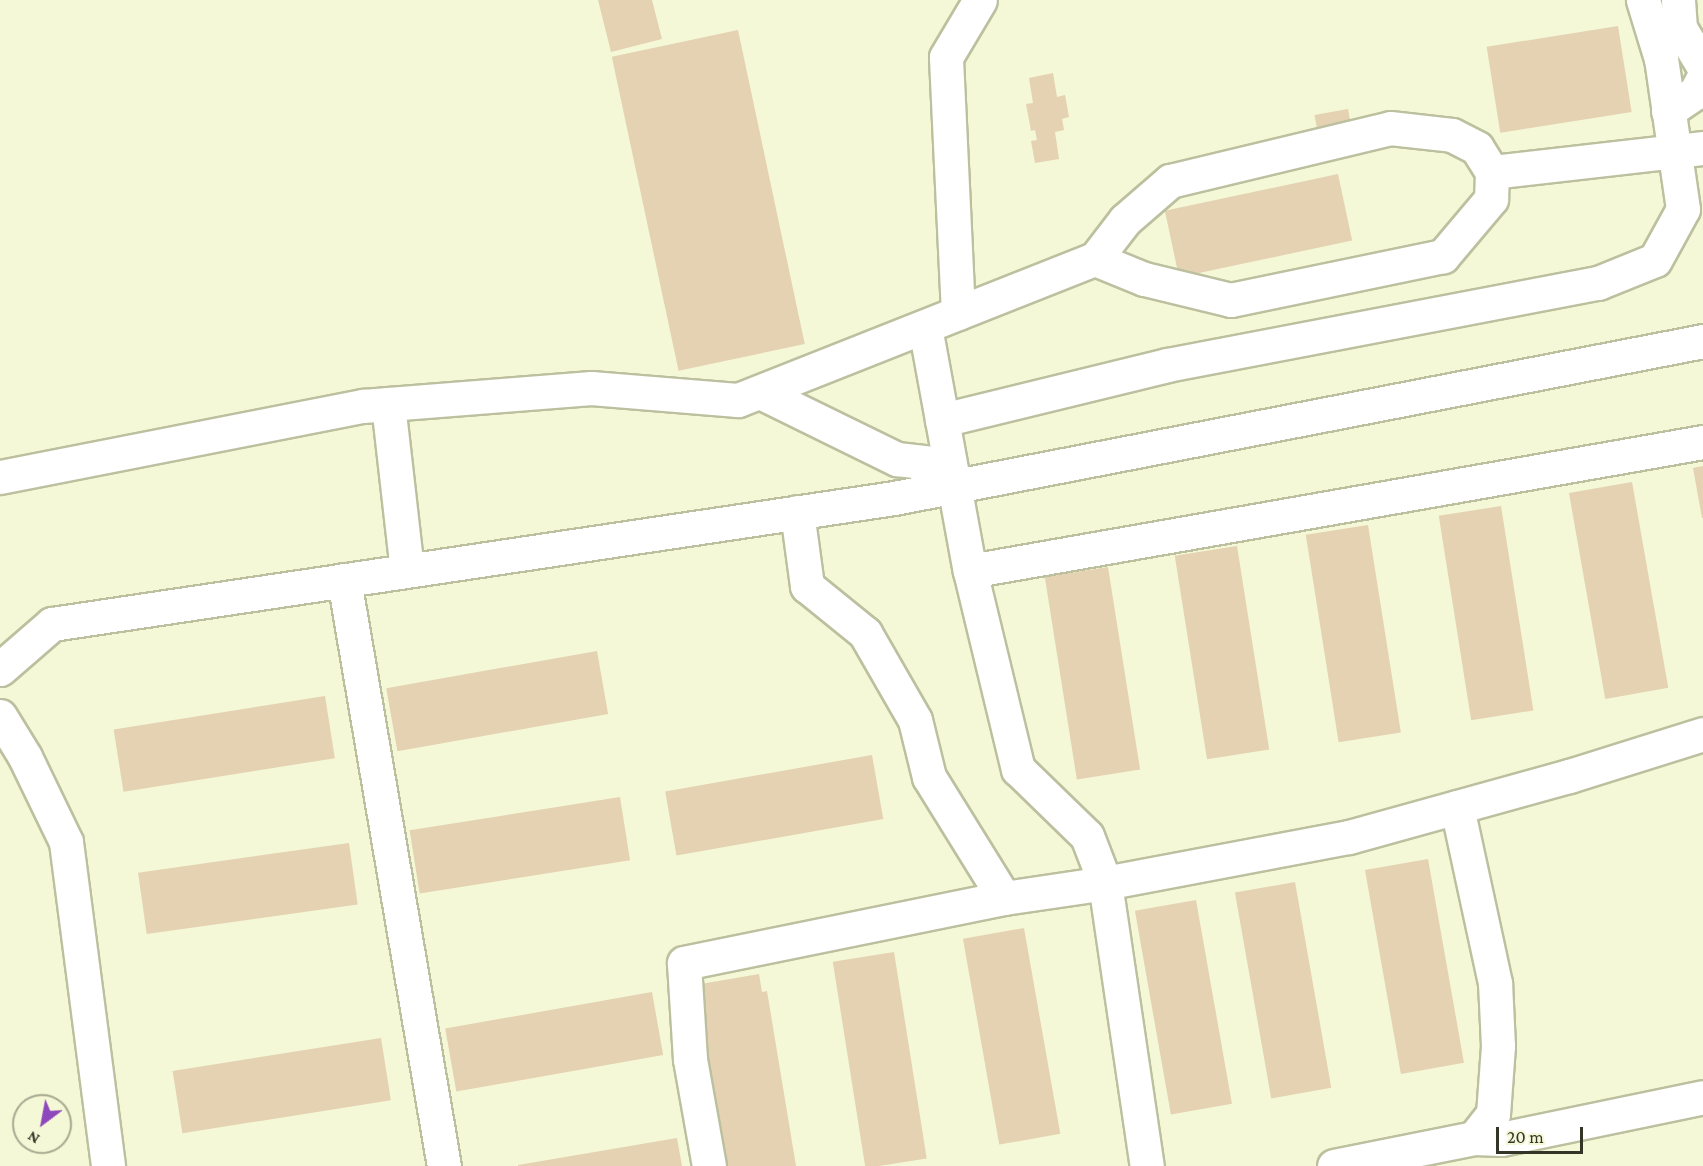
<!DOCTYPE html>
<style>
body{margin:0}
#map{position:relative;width:1703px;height:1166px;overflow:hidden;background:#f4f8d6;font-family:"Crimson Pro",serif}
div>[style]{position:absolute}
.building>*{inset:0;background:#e4d2b2;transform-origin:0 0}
.roads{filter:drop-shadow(2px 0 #bcc09f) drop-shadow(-2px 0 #bcc09f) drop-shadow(0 2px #bcc09f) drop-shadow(0 -2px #bcc09f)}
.minor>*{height:33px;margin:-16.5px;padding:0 16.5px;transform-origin:16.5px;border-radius:16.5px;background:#fff}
span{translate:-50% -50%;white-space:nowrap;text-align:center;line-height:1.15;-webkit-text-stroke:6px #f4f8d6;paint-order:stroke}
.north{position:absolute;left:12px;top:1094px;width:60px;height:60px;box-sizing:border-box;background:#f4f8d6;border:2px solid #a7aa90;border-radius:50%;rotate:212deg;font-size:16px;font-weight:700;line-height:24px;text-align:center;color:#333527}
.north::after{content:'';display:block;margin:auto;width:21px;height:27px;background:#8f48bb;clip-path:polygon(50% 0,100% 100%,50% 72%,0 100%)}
.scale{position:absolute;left:1496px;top:1127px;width:87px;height:27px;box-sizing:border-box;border:3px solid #333527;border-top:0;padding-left:8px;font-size:18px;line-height:21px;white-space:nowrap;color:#333527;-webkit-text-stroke:4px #f4f8d6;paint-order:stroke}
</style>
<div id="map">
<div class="building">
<i style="clip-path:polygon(598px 0,652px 0,662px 39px,611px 52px)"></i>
<i style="left:1618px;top:26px;width:87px;height:133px;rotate:81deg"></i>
<i style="left:738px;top:30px;width:321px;height:129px;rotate:78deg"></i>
<i style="clip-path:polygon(1053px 73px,1057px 97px,1065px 95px,1069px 117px,1062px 119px,1064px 130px,1055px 132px,1059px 159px,1035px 163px,1031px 141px,1037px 140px,1035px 130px,1031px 131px,1026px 104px,1033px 103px,1029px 78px)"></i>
<i style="left:1348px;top:109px;width:22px;height:34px;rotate:80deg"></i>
<i style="left:1338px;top:174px;width:68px;height:177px;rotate:78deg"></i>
<i style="clip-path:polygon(1703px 466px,1703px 518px,1702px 518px,1693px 468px)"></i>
<i style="left:1632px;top:482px;width:209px;height:64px;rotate:80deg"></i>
<i style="left:1501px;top:506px;width:207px;height:63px;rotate:81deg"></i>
<i style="left:1368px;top:525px;width:210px;height:63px;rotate:81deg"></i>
<i style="left:1237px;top:546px;width:206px;height:63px;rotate:81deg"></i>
<i style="left:1108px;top:567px;width:205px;height:64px;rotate:81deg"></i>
<i style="left:597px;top:651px;width:64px;height:214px;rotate:80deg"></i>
<i style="left:325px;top:696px;width:63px;height:214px;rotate:81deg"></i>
<i style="left:872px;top:755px;width:65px;height:210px;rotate:80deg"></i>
<i style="left:620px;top:797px;width:64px;height:213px;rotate:81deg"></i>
<i style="left:349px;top:843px;width:62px;height:213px;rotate:82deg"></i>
<i style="left:1428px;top:859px;width:207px;height:64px;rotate:80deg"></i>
<i style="left:1295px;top:882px;width:209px;height:61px;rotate:80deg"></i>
<i style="left:1196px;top:900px;width:207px;height:62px;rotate:80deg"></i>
<i style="left:1024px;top:928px;width:209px;height:62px;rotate:80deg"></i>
<i style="left:894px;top:952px;width:209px;height:62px;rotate:81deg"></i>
<i style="clip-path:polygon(759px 974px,762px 992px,767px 991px,796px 1166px,726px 1166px,700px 1003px,705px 1002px,701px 984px)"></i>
<i style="left:652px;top:992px;width:64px;height:210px;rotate:80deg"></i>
<i style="left:381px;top:1038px;width:63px;height:211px;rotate:81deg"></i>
<i style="clip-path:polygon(677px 1138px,682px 1166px,518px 1166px,518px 1165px)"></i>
</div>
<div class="roads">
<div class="minor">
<i style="left:1678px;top:0;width:28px;rotate:86deg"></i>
<i style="left:1680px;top:28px;width:44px;rotate:58.8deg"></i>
<i style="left:1668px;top:111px;width:32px;rotate:-34deg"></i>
<i style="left:1695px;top:93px;width:17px;rotate:-62deg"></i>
<i style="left:1492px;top:172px;width:212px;rotate:-6.5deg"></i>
<i style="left:958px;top:313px;width:256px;rotate:-92.7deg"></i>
<i style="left:946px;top:57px;width:66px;rotate:-59.2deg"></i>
<i style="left:925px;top:327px;width:248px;rotate:79.6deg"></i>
<i style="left:760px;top:392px;width:153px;rotate:26.1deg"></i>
<i style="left:897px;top:459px;width:53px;rotate:6.5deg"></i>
<i style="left:388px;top:404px;width:167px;rotate:83.5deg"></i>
<i style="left:942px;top:420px;width:232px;rotate:-13.7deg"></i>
<i style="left:1167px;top:365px;width:439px;rotate:-10.8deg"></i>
<i style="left:1598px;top:283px;width:61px;rotate:-22deg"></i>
<i style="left:1655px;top:260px;width:58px;rotate:-61.2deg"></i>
<i style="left:1683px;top:209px;width:152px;rotate:-98.3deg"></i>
<i style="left:1661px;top:59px;width:62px;rotate:-107deg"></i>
<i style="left:1703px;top:442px;width:744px;rotate:170.02deg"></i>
<i style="left:970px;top:571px;width:204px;rotate:76.4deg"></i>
<i style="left:1018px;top:769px;width:96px;rotate:44.2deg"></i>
<i style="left:1087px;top:836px;width:50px;rotate:69deg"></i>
<i style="left:1105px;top:883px;width:248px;rotate:-10.7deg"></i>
<i style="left:1349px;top:837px;width:228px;rotate:-15.5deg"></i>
<i style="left:1569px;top:776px;width:140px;rotate:-17.4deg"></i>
<i style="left:0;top:477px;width:370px;rotate:-11.1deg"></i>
<i style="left:363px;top:406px;width:229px;rotate:-4.5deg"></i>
<i style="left:591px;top:388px;width:147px;rotate:4.7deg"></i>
<i style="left:738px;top:400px;width:384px;rotate:-21.6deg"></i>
<i style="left:1095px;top:259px;width:49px;rotate:-52.4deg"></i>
<i style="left:1125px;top:220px;width:60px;rotate:-40.9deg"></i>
<i style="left:1170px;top:181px;width:226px;rotate:-13.5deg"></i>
<i style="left:1390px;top:128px;width:62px;rotate:6.4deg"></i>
<i style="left:1452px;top:135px;width:28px;rotate:27deg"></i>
<i style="left:1477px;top:148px;width:28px;rotate:58deg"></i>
<i style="left:1492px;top:172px;width:27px;rotate:92deg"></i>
<i style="left:1491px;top:199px;width:75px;rotate:130.1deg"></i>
<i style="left:1443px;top:256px;width:217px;rotate:168.3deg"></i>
<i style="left:1231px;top:300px;width:89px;rotate:-166.4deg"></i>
<i style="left:1144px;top:279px;width:53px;rotate:-157.8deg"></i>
<i style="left:797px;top:512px;width:75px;rotate:82.3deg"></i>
<i style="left:807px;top:586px;width:75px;rotate:39deg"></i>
<i style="left:865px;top:633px;width:100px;rotate:60.1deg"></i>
<i style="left:915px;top:720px;width:59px;rotate:76.2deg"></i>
<i style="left:929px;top:777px;width:142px;rotate:58.2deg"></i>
<i style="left:1004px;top:898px;width:102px;rotate:-8.4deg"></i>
<i style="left:1105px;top:883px;width:286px;rotate:81.6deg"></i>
<i style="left:344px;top:580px;width:594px;rotate:80.32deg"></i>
<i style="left:0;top:669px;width:69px;rotate:-40.9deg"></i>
<i style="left:52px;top:624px;width:851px;rotate:-8.51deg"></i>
<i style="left:894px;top:498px;width:824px;rotate:-10.98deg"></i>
<i style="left:0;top:716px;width:48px;rotate:58.6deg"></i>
<i style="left:25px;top:757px;width:94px;rotate:64.2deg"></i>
<i style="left:66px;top:842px;width:327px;rotate:82.6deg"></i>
<i style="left:1474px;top:1138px;width:27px;rotate:2deg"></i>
<i style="left:1501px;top:1139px;width:206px;rotate:-11.7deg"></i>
<i style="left:709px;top:1166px;width:109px;rotate:-100.1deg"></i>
<i style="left:690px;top:1059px;width:96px;rotate:-93.6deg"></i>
<i style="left:684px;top:963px;width:327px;rotate:-11.5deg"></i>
<i style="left:1334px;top:1166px;width:143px;rotate:-11.3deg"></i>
<i style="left:1474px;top:1138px;width:31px;rotate:-52deg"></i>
<i style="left:1493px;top:1114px;width:68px;rotate:-85.8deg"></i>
<i style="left:1498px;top:1046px;width:63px;rotate:-92.7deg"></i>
<i style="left:1495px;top:983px;width:180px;rotate:-102.2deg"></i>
</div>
</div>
<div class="north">N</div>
<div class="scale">20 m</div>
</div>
